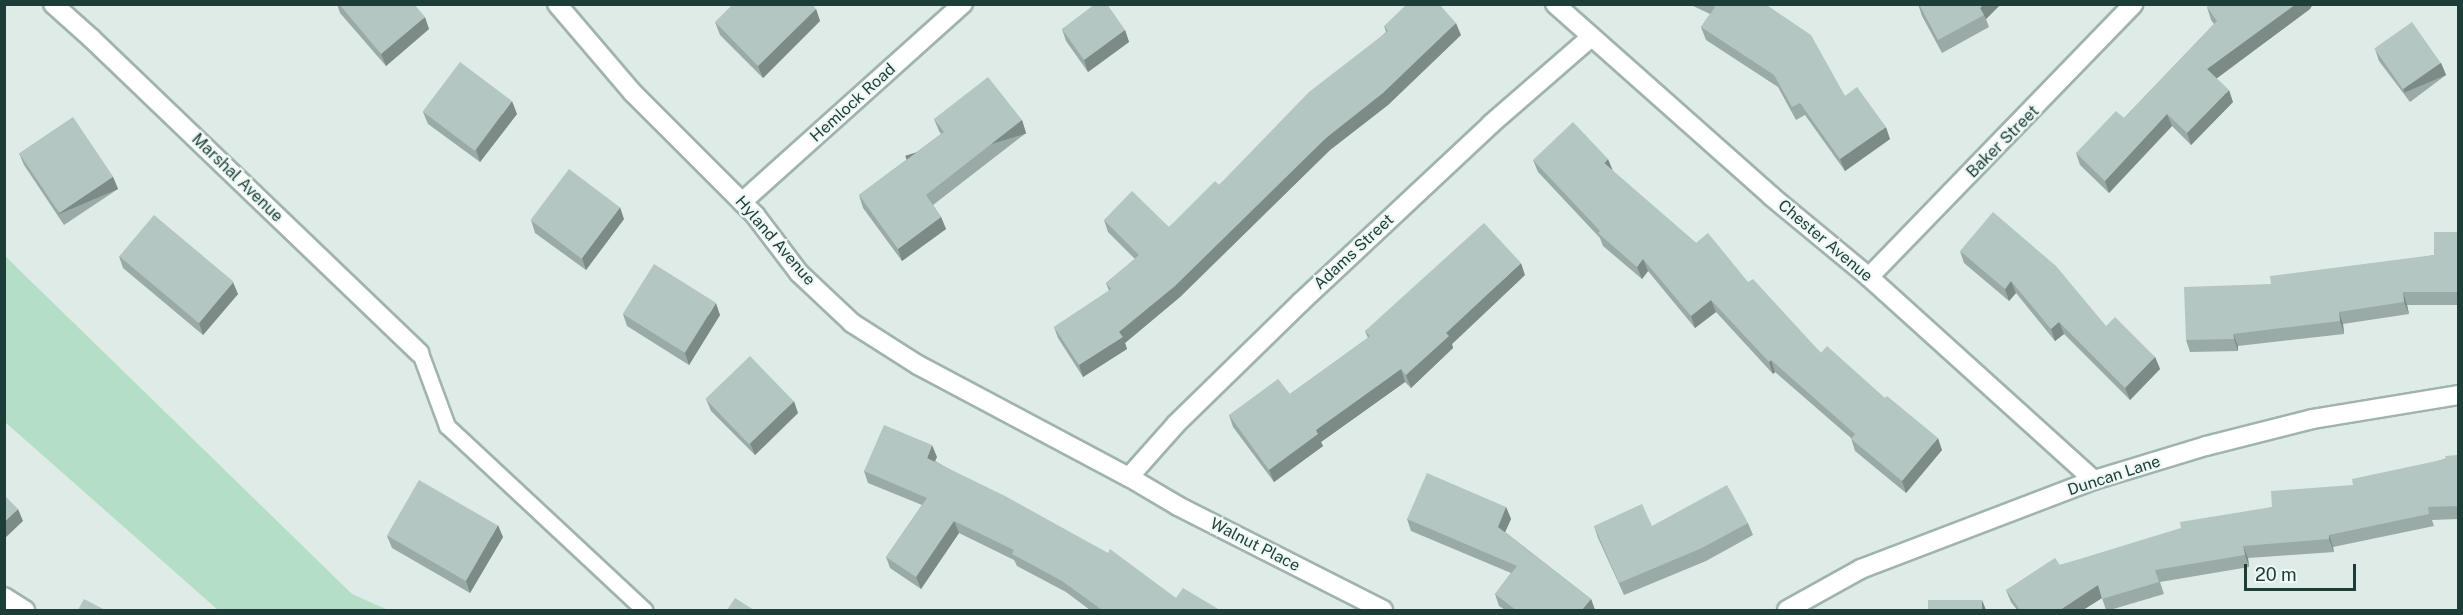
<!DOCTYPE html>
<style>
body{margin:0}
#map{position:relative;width:2463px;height:615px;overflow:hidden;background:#deebe7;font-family:"Public Sans",sans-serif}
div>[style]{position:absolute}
.green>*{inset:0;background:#b4dfc6}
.roads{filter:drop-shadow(2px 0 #a0b3af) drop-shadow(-2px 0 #a0b3af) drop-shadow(0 2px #a0b3af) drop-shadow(0 -2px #a0b3af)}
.lane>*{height:15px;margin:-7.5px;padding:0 7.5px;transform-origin:7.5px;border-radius:7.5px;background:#fff}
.street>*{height:18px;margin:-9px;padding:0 9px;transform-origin:9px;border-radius:9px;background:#fff}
.wall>*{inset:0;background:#9aaaa6}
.shaded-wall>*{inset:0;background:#7d8b87;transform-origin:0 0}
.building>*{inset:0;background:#b3c6c1;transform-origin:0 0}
span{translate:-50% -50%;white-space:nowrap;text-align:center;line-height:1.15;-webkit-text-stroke:4.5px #eef8f4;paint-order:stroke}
.street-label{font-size:16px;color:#1d3d39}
.frame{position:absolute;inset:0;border:6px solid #1d3d39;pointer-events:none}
.scale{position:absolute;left:2244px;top:564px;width:112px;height:27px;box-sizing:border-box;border:3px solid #1d3d39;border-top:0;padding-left:8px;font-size:18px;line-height:21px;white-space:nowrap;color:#1d3d39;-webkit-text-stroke:4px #eef8f4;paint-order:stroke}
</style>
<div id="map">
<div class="green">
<i style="clip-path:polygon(5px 256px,352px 594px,388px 610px,218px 610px,5px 422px)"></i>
</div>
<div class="roads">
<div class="lane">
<i style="left:420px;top:353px;width:78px;rotate:69.7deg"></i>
<i style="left:447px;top:426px;width:270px;rotate:43deg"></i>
</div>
<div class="street">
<i style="left:53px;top:4px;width:51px;rotate:41.8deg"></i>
<i style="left:91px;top:38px;width:455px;rotate:43.8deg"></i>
<i style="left:557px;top:4px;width:117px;rotate:49.5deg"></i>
<i style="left:633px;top:93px;width:173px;rotate:45deg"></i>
<i style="left:755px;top:215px;width:73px;rotate:52.8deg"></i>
<i style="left:799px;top:273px;width:73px;rotate:43.3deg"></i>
<i style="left:852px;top:323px;width:78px;rotate:32.5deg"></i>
<i style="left:918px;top:365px;width:239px;rotate:28deg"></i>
<i style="left:1129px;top:477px;width:57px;rotate:30.6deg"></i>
<i style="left:1178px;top:506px;width:230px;rotate:26.9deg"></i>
<i style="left:1555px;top:4px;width:289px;rotate:41.6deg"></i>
<i style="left:1771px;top:196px;width:127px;rotate:39.6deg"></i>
<i style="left:1869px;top:277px;width:303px;rotate:42.1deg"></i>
<i style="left:742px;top:202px;width:297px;rotate:-41.9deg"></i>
<i style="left:1869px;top:277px;width:380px;rotate:-45.9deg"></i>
<i style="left:1129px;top:477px;width:71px;rotate:-48.4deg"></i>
<i style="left:1176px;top:424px;width:175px;rotate:-44.3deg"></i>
<i style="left:1301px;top:302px;width:260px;rotate:-43.1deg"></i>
<i style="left:1491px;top:124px;width:133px;rotate:-41deg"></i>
<i style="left:4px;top:597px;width:25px;rotate:32deg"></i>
<i style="left:1787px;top:610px;width:85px;rotate:-29deg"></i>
<i style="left:1861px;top:569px;width:249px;rotate:-20.9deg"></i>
<i style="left:2094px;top:480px;width:117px;rotate:-16.9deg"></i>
<i style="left:2206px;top:446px;width:110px;rotate:-14.2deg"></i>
<i style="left:2313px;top:419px;width:147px;rotate:-9.4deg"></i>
</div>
</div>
<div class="wall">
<i style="clip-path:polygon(337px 4px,414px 4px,429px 29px,386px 66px,340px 13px)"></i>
<i style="clip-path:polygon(1689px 4px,1765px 4px,1845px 96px,1890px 139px,1845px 171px,1805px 115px,1796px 120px,1778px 87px,1706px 40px,1701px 27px,1710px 14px)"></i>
<i style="clip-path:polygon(1918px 4px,2001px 4px,1986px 19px,1989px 27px,1942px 53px,1922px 16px)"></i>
<i style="clip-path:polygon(2211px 4px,2313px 4px,2310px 9px,2216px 78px,2233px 102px,2191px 145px,2172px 126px,2109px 193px,2080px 165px,2076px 153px,2124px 118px,2214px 24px,2211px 20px,2207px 7px)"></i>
<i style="clip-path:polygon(816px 9px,820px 21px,763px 78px,720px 35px,715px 22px)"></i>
<i style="clip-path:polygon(1384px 26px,1461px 35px,1388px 105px,1330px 150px,1180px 297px,1125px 343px,1127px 349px,1083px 377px,1058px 338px,1054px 327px,1109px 291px,1106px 283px,1135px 259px,1108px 232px,1104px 220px,1169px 227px,1219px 185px,1386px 32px)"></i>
<i style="clip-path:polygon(1062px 29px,1125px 30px,1129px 42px,1088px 72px,1066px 41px)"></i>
<i style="clip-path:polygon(2375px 49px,2441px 63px,2446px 75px,2410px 102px,2379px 61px)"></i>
<i style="clip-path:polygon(423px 112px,517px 114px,480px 162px,428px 124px)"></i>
<i style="clip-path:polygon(934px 119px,1022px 120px,1026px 133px,933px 205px,941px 217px,946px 229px,902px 261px,863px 208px,859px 195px,941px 134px,939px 131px)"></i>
<i style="clip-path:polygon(19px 153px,113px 177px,118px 189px,64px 225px,24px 165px)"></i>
<i style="clip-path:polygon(1533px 160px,1613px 171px,1696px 243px,1748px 282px,1821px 353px,1942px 450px,1906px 493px,1855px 451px,1851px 438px,1775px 372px,1773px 374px,1716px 312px,1695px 328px,1648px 271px,1642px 279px,1603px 246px,1600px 238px,1538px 172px)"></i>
<i style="clip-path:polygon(624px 219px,586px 270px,535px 233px,531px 220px)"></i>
<i style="clip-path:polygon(2458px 232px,2458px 305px,2407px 305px,2409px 314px,2343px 324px,2344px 334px,2238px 346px,2238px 351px,2190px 352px,2186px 340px,2271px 284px,2434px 255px)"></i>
<i style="clip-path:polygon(1960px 251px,2106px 326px,2155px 357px,2160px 369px,2130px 400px,2064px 334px,2055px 341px,2016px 293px,2009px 301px,1964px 263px)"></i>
<i style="clip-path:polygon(119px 256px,238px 294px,203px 335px,123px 268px)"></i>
<i style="clip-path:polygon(1525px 275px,1452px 344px,1453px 348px,1411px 388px,1405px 382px,1321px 442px,1323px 446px,1274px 482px,1233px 427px,1229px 415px,1290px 394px,1368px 338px,1365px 331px)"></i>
<i style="clip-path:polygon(623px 314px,720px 315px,689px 365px,627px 326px)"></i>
<i style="clip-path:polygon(706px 399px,798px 413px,755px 455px,711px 411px)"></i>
<i style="clip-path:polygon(2458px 455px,2458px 519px,2432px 520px,2434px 526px,2333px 547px,2334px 552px,2248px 558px,2249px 567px,2160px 582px,2164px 594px,2110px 610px,2106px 610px,2102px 598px,2083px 610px,2017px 610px,2011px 602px,2006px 590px,2060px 565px,2353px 485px)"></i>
<i style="clip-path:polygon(937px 457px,935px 461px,1176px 598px,1220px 610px,1090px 610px,1066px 592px,1017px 566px,1014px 560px,959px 533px,921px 589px,890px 568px,886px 557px,922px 505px,868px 483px,864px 471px)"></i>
<i style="clip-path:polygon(1506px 507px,1511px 519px,1505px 532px,1591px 599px,1595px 610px,1505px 610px,1499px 606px,1495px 594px,1511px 573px,1411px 531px,1407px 519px)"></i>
<i style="clip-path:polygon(1748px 523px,1753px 535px,1706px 561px,1624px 595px,1598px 538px,1594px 526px,1652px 526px)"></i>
<i style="clip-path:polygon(387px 536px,503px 537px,470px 593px,392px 548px)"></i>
</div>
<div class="shaded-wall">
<i style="clip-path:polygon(1984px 4px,2001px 4px,1986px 19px,1980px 8px)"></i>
<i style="clip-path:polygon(2296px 4px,2313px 4px,2310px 9px,2212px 82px,2207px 69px)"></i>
<i style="clip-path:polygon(816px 9px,820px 21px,763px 78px,758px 66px)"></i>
<i style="clip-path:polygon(425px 17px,429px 29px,386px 66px,381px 54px)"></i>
<i style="clip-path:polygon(1456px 23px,1461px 35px,1388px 105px,1330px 150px,1180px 297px,1125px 343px,1127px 349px,1083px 377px,1079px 365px,1119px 332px,1326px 138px)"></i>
<i style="clip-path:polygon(1125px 30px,1129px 42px,1088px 72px,1084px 60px)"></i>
<i style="left:2441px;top:63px;width:13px;height:45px;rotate:67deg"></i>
<i style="clip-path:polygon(2229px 90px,2233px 102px,2191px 145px,2187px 133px)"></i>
<i style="clip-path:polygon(512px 101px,517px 114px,480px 162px,476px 150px)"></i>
<i style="clip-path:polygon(2167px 114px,2172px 126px,2109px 193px,2105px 181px)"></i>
<i style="left:1022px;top:120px;width:14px;height:122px;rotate:73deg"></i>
<i style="clip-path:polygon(1886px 127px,1890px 139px,1845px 171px,1840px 159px)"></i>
<i style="clip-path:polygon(1608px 159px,1613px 171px,1604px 163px)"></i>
<i style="left:113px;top:177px;width:13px;height:64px;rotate:67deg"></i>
<i style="clip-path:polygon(620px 207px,624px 219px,586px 270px,582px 258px)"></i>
<i style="clip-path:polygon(941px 217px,946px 229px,902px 261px,898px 249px)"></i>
<i style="clip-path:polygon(1643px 259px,1648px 271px,1642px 279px,1637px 267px)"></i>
<i style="clip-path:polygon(1521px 263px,1525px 275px,1452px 344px,1453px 348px,1411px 388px,1406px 375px,1446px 333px)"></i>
<i style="clip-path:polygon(2011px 281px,2016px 293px,2009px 301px,2005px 289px)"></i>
<i style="clip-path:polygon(233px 282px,238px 294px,203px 335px,199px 323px)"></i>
<i style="clip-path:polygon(2403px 292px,2407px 305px,2409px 314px,2404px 302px)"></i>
<i style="clip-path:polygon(1711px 300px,1716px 312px,1695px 328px,1691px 316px)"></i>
<i style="clip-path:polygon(716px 303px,720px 315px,689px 365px,685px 353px)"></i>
<i style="clip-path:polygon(2339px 312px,2343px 324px,2344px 334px,2340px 321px)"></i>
<i style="clip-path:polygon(2059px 322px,2064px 334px,2055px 341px,2051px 329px)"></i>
<i style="clip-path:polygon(2233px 334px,2238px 346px,2238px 351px,2234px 339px)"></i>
<i style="clip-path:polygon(2155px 357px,2160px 369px,2130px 400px,2125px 388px)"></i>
<i style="clip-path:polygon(1771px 360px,1775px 372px,1773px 374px,1769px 362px)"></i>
<i style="clip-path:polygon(1401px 369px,1405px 382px,1321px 442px,1323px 446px,1274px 482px,1269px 470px,1316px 430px)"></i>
<i style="clip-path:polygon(794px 401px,798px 413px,755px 455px,750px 443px)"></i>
<i style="clip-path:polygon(1938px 438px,1942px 450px,1906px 493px,1902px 481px)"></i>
<i style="clip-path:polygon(932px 445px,937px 457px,931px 469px,927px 458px)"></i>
<i style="clip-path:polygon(1506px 507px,1511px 519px,1502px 539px,1498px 527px)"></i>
<i style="clip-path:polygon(18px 509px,23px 521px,4px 539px,4px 522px)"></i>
<i style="clip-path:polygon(954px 521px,959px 533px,921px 589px,916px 577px)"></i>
<i style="clip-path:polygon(498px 525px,503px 537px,470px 593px,466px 581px)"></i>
<i style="clip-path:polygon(2329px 535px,2333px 547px,2334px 552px,2329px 539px)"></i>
<i style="clip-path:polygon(2243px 546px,2248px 558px,2249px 567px,2245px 555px)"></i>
<i style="clip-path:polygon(2098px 585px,2102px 598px,2083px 610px,2060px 610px)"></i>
<i style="clip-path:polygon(1591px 599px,1595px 610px,1582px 610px)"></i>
<i style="clip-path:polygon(1982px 600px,1986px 610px,1982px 610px)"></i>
</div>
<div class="building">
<i style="clip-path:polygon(339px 4px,414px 4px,425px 17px,381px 54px)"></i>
<i style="clip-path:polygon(733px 4px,812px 4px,816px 9px,758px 66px,715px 22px)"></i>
<i style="clip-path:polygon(1095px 4px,1107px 4px,1125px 30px,1084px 60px,1062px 29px)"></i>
<i style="clip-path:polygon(1407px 4px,1439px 4px,1456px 23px,1383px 93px,1326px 138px,1175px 286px,1119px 332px,1123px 337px,1079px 365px,1054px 327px,1111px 289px,1106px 283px,1139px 255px,1104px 220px,1132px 191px,1169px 227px,1215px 181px,1219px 185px,1309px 92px,1388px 31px,1384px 26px)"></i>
<i style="clip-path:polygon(1710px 4px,1765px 4px,1811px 35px,1845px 96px,1857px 87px,1886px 127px,1840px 159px,1800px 103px,1792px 107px,1774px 75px,1701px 27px,1715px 7px)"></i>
<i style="clip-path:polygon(1919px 4px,1984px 4px,1980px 8px,1984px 15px,1938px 40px)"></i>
<i style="clip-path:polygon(2211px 4px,2296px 4px,2207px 69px,2229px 90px,2187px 133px,2167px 114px,2105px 181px,2076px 153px,2116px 111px,2124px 118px,2217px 21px,2207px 7px)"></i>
<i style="left:2412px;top:22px;width:50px;height:46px;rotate:55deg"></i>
<i style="left:460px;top:62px;width:65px;height:62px;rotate:37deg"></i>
<i style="clip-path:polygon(988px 77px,1022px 120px,926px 195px,941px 217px,898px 249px,859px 195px,944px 132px,934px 119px)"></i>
<i style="left:73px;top:117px;width:72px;height:65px;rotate:56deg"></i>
<i style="clip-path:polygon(1573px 122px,1608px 159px,1604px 163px,1696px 243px,1708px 233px,1748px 282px,1753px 279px,1821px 353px,1827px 346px,1885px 398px,1887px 396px,1938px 438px,1902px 481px,1851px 439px,1855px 434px,1771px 360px,1769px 362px,1711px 300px,1691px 316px,1643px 259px,1637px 267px,1598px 233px,1600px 231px,1533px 160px)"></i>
<i style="left:569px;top:169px;width:64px;height:64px;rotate:37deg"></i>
<i style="clip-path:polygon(1993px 212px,2056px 266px,2106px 326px,2115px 317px,2155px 357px,2125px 388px,2059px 322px,2051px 329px,2011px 281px,2005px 289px,1960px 251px)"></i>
<i style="left:154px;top:215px;width:104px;height:54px;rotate:40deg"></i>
<i style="clip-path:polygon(1484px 223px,1521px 263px,1446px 333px,1449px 336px,1406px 375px,1401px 369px,1316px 430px,1318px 434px,1269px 470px,1229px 415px,1278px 379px,1290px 394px,1370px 336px,1365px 331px)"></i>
<i style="clip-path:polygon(2434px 232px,2458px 232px,2458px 292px,2403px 292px,2404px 302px,2339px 312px,2340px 321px,2233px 334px,2234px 339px,2186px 340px,2184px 287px,2271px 284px,2270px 276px,2434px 255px)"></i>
<i style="left:654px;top:264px;width:73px;height:59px;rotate:32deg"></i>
<i style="left:750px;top:356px;width:63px;height:62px;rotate:46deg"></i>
<i style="clip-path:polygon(884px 425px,932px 445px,927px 458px,1005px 496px,1108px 553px,1110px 549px,1176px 598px,1183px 588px,1220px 610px,1102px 610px,1062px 581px,1012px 554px,1014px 550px,954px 521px,916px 577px,886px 557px,927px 498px,864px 471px)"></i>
<i style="clip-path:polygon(2458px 455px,2458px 506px,2428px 507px,2429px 514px,2329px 535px,2329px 539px,2243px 546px,2245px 555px,2155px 570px,2159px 582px,2102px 599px,2098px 585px,2060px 610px,2020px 610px,2006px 590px,2055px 558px,2060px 565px,2181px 528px,2180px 522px,2272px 507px,2271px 491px,2353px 485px,2352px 479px,2446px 459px,2445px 456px)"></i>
<i style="clip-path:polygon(1427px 473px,1506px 507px,1498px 527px,1591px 599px,1582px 610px,1516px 610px,1495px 594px,1517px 566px,1407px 519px)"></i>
<i style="left:419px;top:480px;width:91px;height:64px;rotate:30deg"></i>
<i style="clip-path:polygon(1727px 485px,1748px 523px,1702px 548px,1619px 583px,1594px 526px,1642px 504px,1652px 526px)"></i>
<i style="clip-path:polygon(4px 495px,18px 509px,4px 522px)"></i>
<i style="clip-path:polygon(735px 598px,754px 610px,727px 610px)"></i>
<i style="clip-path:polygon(84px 599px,105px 610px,78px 610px)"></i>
<i style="left:1982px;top:600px;width:10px;height:54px;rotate:90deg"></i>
</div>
<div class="street-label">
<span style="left:853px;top:103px;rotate:-42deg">Hemlock Road</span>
<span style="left:2003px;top:142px;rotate:-45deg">Baker Street</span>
<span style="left:237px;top:178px;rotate:44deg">Marshal Avenue</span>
<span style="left:775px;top:241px;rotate:49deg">Hyland Avenue</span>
<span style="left:1825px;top:241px;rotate:40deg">Chester Avenue</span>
<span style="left:1354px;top:252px;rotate:-43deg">Adams Street</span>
<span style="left:2114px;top:476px;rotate:-18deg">Duncan Lane</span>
<span style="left:1255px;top:545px;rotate:27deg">Walnut Place</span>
</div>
<div class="frame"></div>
<div class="scale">20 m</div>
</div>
